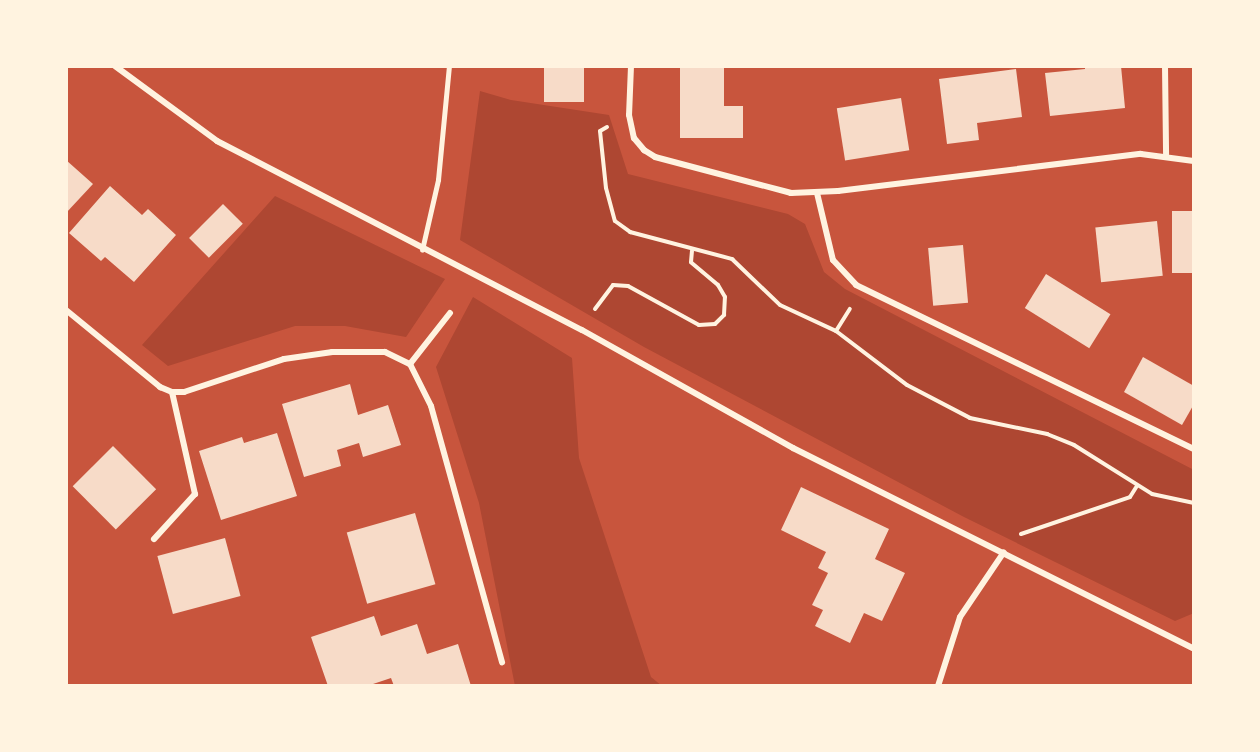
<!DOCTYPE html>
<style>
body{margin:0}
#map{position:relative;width:1260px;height:752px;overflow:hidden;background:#c8553d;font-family:"Fira Sans",sans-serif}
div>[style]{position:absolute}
.green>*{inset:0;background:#ae4732}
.building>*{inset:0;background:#f7dbc8;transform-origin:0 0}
.path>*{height:4px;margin:-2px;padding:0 2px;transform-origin:2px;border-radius:2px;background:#fff3e0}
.service>*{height:4.5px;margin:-2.25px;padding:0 2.25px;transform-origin:2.25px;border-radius:2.25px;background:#fff3e0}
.minor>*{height:6px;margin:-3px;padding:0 3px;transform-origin:3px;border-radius:3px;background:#fff3e0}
span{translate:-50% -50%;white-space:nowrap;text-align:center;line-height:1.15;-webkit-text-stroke:5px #fff3e0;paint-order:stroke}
.frame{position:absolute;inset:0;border:68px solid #fff3e0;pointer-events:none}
</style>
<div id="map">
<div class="green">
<i style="clip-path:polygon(480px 91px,511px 100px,609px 115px,628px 174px,788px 214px,805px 224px,824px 272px,845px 289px,1194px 470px,1194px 613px,1175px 621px,964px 517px,644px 347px,460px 240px)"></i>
<i style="clip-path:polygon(275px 196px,445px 279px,406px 337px,345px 326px,295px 326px,168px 366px,142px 345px)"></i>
<i style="clip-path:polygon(473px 297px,572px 358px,579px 458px,651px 677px,662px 686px,515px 686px,479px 503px,436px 367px)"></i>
</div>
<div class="building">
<i style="left:544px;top:66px;width:40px;height:36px"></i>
<i style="clip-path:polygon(1085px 66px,1121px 66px,1125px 108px,1050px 116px,1045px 73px,1085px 69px)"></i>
<i style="clip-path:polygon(680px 68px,724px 68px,724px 106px,743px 106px,743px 138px,680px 138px)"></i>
<i style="clip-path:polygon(1016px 69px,1022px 117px,977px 123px,979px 140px,947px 144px,939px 79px)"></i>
<i style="left:901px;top:98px;width:53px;height:65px;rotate:81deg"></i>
<i style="clip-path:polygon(66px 160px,93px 184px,66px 213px)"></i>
<i style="clip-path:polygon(110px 186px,142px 215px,148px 209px,176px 235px,134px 282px,105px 257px,101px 261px,69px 233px)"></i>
<i style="left:223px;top:204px;width:28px;height:48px;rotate:45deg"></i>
<i style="left:1194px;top:211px;width:62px;height:22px;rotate:90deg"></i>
<i style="left:1157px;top:221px;width:55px;height:62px;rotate:84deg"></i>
<i style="left:963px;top:245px;width:58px;height:35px;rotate:85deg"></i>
<i style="left:1046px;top:274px;width:76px;height:40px;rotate:32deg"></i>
<i style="clip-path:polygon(1143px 357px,1194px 386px,1194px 404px,1182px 425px,1124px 392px)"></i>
<i style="clip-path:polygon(350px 384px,358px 415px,388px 405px,401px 445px,363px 457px,359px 443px,337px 450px,341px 466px,304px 477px,282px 404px)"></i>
<i style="clip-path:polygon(277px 433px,297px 496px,221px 520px,199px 451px,242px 437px,244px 443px)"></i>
<i style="left:113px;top:446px;width:61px;height:57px;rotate:45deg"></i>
<i style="clip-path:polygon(801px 487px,889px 529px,875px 559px,905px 573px,882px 621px,864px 613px,850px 643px,815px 626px,823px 610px,812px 605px,828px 573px,818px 568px,826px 552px,781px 530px)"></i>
<i style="left:415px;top:513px;width:74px;height:71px;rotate:74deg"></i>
<i style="left:225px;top:538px;width:60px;height:70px;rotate:75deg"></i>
<i style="clip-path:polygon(374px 616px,381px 636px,417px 624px,427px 654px,458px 644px,471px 686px,394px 686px,391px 678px,367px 686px,328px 686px,311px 637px)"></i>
</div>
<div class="path">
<i style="left:607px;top:127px;width:8px;rotate:150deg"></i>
<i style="left:600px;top:131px;width:57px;rotate:84deg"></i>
<i style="left:606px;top:188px;width:34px;rotate:75deg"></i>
<i style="left:615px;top:221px;width:19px;rotate:36deg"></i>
<i style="left:630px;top:232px;width:106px;rotate:14.8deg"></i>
<i style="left:732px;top:259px;width:66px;rotate:43.8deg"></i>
<i style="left:780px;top:305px;width:62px;rotate:24.9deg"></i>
<i style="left:836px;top:331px;width:89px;rotate:37.3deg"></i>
<i style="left:907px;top:385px;width:71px;rotate:27.6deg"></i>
<i style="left:970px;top:418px;width:79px;rotate:11.7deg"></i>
<i style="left:1047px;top:434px;width:29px;rotate:22deg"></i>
<i style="left:1074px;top:445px;width:92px;rotate:32.1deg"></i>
<i style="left:1152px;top:494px;width:43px;rotate:12.1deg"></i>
<i style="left:595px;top:309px;width:30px;rotate:-53deg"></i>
<i style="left:613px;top:285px;width:15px;rotate:4deg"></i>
<i style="left:628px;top:286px;width:81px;rotate:28.8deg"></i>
<i style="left:699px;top:325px;width:16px;rotate:-4deg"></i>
<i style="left:715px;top:324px;width:13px;rotate:-45deg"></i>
<i style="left:724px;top:315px;width:18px;rotate:-87deg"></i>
<i style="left:725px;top:297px;width:14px;rotate:-120deg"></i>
<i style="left:718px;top:285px;width:35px;rotate:-140deg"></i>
<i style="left:691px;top:262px;width:11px;rotate:-85deg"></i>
<i style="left:836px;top:331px;width:26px;rotate:-58deg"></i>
<i style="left:1021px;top:534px;width:115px;rotate:-18.7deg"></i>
<i style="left:1130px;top:497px;width:13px;rotate:-58deg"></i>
</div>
<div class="service">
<i style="left:422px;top:250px;width:72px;rotate:-77.1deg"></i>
<i style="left:438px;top:180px;width:115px;rotate:-84.5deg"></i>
</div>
<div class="minor">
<i style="left:115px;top:66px;width:127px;rotate:36.3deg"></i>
<i style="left:217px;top:141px;width:411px;rotate:27.4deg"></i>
<i style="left:582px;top:330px;width:242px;rotate:29.2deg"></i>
<i style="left:793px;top:448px;width:449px;rotate:26.6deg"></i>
<i style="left:631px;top:66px;width:49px;rotate:92.3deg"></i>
<i style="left:629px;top:115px;width:24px;rotate:78deg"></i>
<i style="left:634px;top:138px;width:16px;rotate:50deg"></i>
<i style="left:644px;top:150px;width:13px;rotate:32deg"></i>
<i style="left:655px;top:157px;width:141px;rotate:14.8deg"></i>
<i style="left:791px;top:193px;width:47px;rotate:-2.4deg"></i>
<i style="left:838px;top:191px;width:305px;rotate:-7deg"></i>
<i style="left:1141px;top:154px;width:53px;rotate:7.5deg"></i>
<i style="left:1165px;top:66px;width:88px;rotate:89.3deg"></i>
<i style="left:817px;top:193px;width:69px;rotate:76.6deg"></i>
<i style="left:833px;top:260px;width:34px;rotate:47deg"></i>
<i style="left:856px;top:285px;width:376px;rotate:25.9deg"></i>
<i style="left:66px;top:310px;width:122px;rotate:39.3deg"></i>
<i style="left:160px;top:387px;width:13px;rotate:23deg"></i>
<i style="left:172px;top:392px;width:105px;rotate:77.3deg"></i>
<i style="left:195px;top:494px;width:61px;rotate:132.3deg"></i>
<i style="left:450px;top:313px;width:65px;rotate:128.1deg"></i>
<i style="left:410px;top:364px;width:47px;rotate:63.4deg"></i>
<i style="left:431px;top:406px;width:266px;rotate:74.5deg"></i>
<i style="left:172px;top:392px;width:12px"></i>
<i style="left:184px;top:392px;width:105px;rotate:-18.3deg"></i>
<i style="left:284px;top:359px;width:49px;rotate:-8.3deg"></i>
<i style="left:332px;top:352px;width:53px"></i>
<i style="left:385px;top:352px;width:28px;rotate:26deg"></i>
<i style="left:938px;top:686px;width:72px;rotate:-72.3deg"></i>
<i style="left:960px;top:617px;width:78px;rotate:-55.9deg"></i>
</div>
<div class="frame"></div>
</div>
